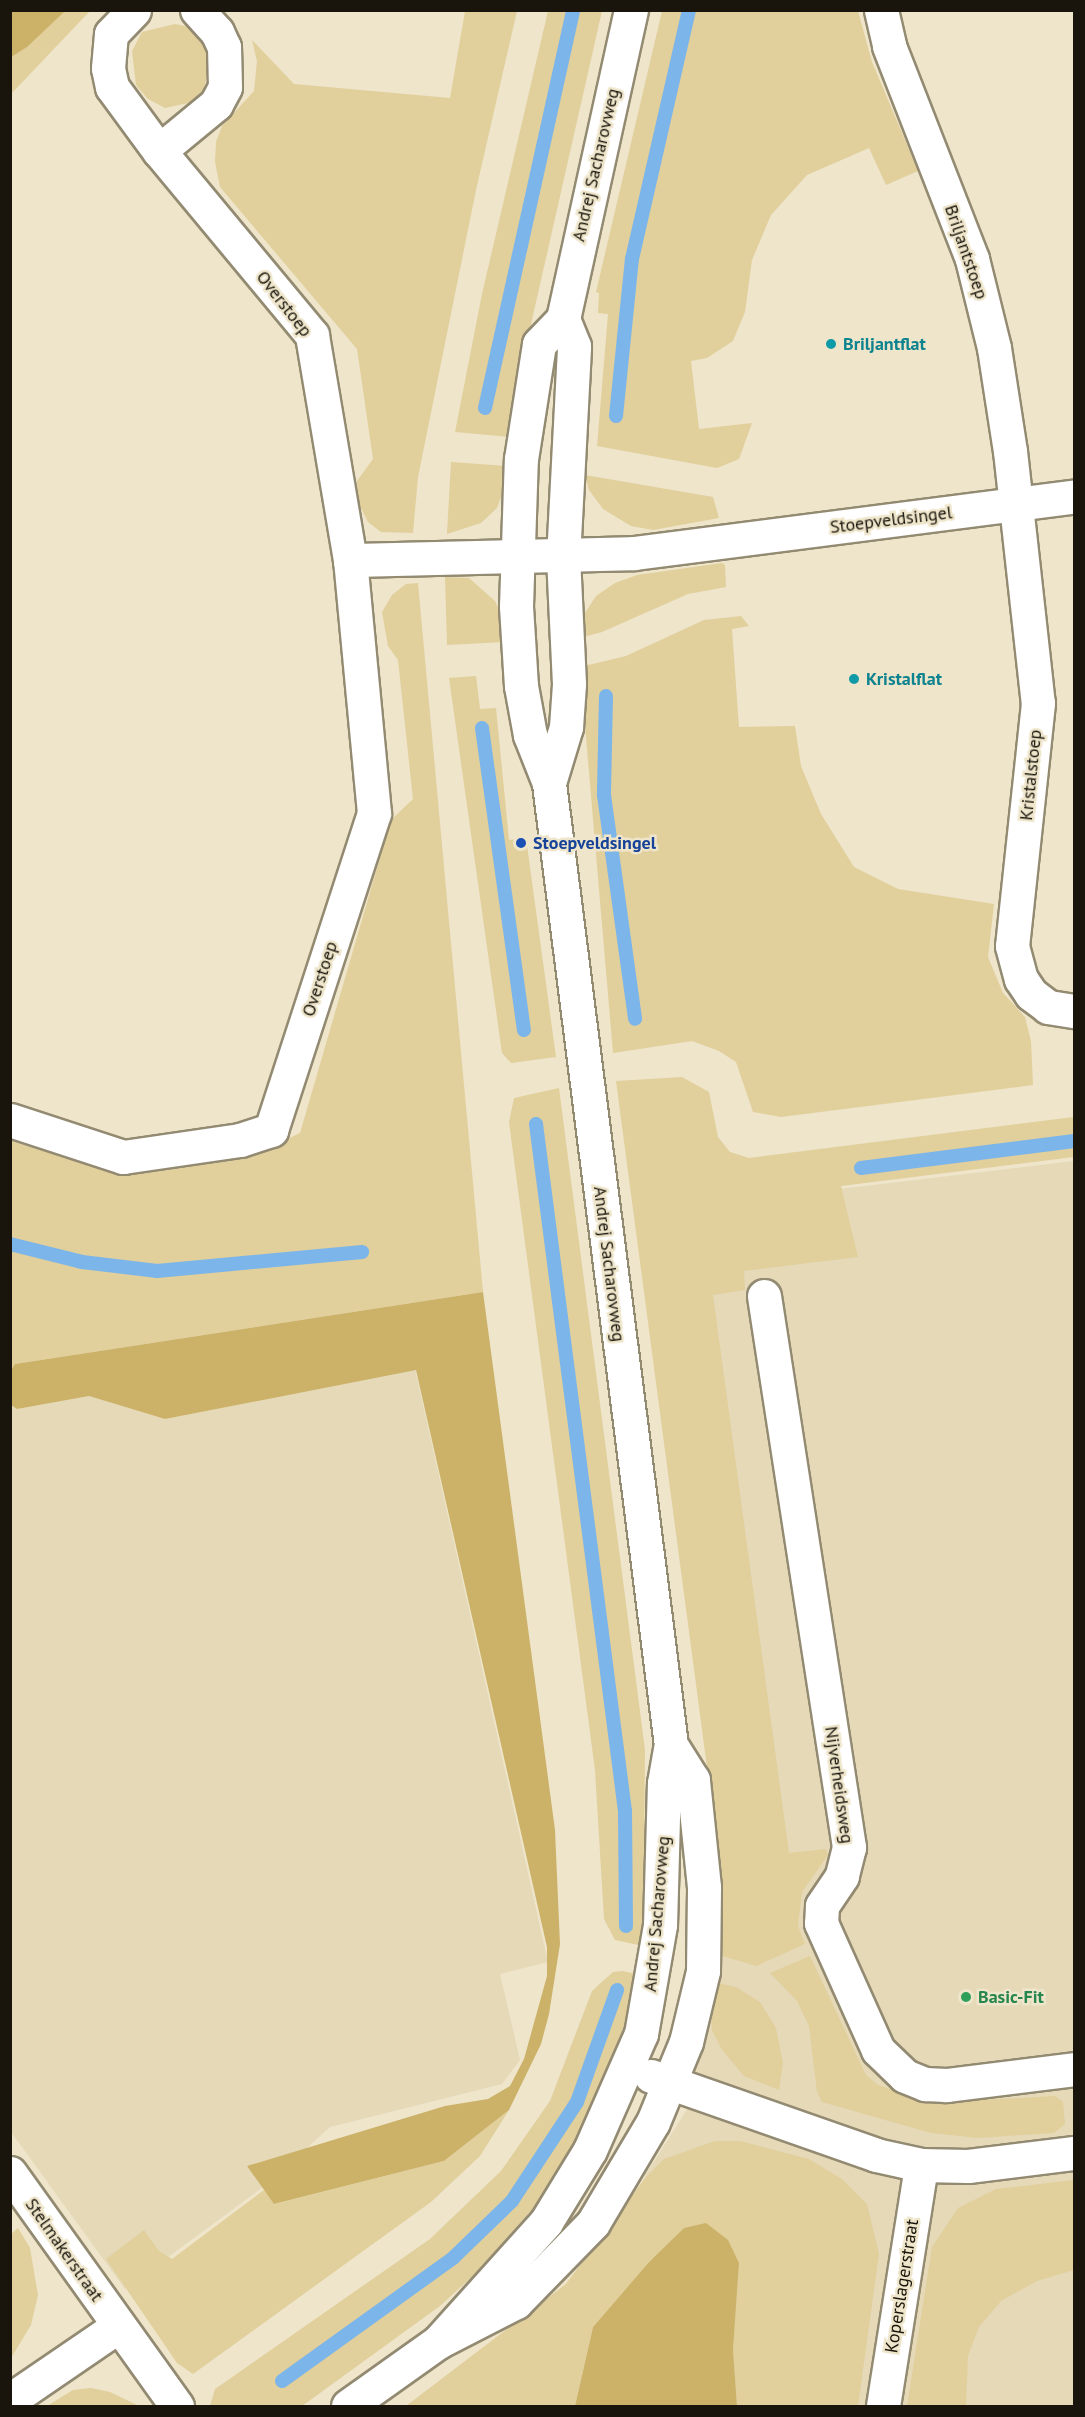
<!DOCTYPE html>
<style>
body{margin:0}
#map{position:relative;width:1085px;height:2417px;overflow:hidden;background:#eee5ca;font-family:"PT Sans",sans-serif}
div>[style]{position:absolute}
.built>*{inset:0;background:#e5d9b8}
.green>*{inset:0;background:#e1cf9c}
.forest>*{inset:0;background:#ccb269}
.stream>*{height:14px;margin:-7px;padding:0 7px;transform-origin:7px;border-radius:7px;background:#7bb5ea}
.roads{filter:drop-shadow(2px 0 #938a72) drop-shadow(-2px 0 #938a72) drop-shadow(0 2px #938a72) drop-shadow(0 -2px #938a72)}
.minor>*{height:33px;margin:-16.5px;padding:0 16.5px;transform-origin:16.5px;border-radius:16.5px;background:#fff}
.tertiary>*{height:33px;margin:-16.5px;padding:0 16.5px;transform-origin:16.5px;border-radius:16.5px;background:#fff}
.dots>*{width:16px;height:16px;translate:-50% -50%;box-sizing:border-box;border:3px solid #eee5ca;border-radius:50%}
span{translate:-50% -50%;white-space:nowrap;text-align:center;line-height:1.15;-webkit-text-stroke:5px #eee5ca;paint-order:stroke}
.street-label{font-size:18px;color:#19150c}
.culture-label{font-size:18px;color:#0d838f;font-weight:700}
.left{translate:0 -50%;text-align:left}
.transit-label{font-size:18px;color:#164399;font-weight:700}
.leisure-label{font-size:18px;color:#27864d;font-weight:700}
.frame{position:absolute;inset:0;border:12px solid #19150c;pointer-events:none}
</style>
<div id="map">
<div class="built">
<i style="clip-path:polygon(1074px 1161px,1074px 2406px,675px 2406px,645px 2176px,689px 2106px,729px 1847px,654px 1211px)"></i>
<i style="clip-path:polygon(415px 1369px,548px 1962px,500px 1974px,520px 2060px,502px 2084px,330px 2127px,267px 2184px,125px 2289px,11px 2132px,10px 1405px,17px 1409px,89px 1396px,165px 1419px)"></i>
</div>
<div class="green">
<i style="clip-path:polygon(11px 11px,90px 11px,11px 94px)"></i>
<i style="clip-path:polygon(465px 11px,517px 11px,476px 190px,418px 477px,413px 533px,381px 532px,368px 522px,358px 502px,357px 481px,373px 459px,357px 349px,220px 187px,215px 162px,216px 142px,222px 126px,254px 91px,257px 61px,252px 40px,294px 84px,450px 98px)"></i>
<i style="clip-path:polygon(548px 11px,602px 11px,529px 333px,510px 437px,455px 432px,482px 294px)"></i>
<i style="clip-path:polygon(662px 11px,858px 11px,872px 62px,918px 171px,886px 185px,869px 148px,807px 175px,771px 215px,752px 260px,745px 312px,733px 341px,707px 358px,691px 361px,699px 429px,752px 423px,739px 459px,717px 468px,597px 446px,608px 314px,598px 313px,599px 293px,596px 292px)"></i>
<i style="clip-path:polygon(175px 24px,190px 27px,197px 35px,205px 46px,208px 70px,203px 94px,193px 102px,165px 108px,148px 99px,136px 85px,132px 51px,142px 32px)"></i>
<i style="clip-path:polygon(451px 462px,507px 466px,506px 483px,497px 508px,481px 523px,447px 534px)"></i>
<i style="clip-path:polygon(585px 475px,713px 497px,719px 518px,653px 530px,631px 526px,603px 509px,589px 490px)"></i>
<i style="clip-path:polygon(722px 563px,725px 565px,726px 587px,688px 594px,602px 632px,580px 638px,585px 613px,596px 596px,615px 583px,637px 575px)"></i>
<i style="clip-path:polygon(445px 577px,469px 578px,495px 601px,502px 616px,504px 642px,447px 645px)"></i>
<i style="clip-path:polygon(418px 583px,483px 1292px,15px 1364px,11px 1370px,11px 1141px,122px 1175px,265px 1150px,300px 1133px,391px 820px,413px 799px,398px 660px,388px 646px,382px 612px,392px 595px,406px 584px)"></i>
<i style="clip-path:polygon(741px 616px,749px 626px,732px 629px,739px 727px,795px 726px,801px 766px,821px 814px,854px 867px,898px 889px,994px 904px,988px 957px,1003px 993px,1025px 1017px,1031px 1041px,1033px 1085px,781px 1117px,753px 1112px,736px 1062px,719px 1051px,692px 1041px,613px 1053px,580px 667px,626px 656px,704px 620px)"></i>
<i style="clip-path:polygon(476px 676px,480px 709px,496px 708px,509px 840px,526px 838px,556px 1057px,511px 1063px,502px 1053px,449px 678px)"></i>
<i style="clip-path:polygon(682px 1077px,709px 1092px,718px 1137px,730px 1152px,749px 1158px,1074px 1117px,1074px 1157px,841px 1186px,858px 1257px,744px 1271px,745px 1290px,713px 1295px,789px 1853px,826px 1849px,828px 1855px,802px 1892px,798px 1926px,805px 1944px,756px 1966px,719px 1955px,721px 1873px,616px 1081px)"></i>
<i style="clip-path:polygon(559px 1088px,645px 1750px,643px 1946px,615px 1940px,604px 1919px,595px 1770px,509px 1122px,514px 1098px)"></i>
<i style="clip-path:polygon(810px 1956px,866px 2075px,878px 2085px,932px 2103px,1055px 2096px,1063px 2102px,1065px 2124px,1054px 2133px,978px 2138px,931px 2133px,822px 2102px,817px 2092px,809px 2026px,797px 2001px,770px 1973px)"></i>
<i style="clip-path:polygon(623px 1971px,639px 1975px,631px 2018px,584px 2128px,542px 2198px,477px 2272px,440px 2306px,302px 2406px,210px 2406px,215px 2389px,430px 2239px,501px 2171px,550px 2101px,592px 1991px,613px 1972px)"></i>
<i style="clip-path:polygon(718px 1983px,736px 1987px,760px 2002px,776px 2028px,783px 2063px,779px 2090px,744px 2076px,722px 2050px,712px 2030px,711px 2014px)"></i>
<i style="clip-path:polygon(509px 2110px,480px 2156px,431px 2202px,193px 2374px,177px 2363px,106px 2259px,144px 2230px,159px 2251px,172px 2259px,264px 2190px,275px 2204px,444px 2161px)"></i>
<i style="clip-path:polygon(715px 2141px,740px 2141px,809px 2159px,842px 2179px,867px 2204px,879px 2254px,858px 2406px,737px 2406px,733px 2350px,739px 2263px,706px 2224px,684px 2228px,649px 2262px,593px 2327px,575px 2406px,406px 2406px,566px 2284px,645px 2178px,664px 2159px)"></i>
<i style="clip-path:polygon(1074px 2180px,1074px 2270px,1037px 2281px,1001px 2301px,979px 2327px,968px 2356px,966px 2406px,907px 2406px,932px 2247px,958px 2208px,996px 2189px)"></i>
<i style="clip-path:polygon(18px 2228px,30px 2248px,38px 2295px,31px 2325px,11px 2358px,11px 2234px)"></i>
<i style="clip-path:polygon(91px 2388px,110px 2392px,139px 2406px,47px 2406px,73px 2390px)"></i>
</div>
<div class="forest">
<i style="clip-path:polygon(11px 10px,65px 10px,65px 11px,27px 47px,11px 57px)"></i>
<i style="clip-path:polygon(483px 1292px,555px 1830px,560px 1944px,549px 2014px,541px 2044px,509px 2110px,444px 2161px,274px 2204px,247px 2166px,445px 2106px,488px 2099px,510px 2086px,524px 2059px,547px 1976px,547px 1947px,416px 1370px,165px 1419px,89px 1396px,17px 1409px,11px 1405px,11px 1370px,15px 1364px)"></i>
<i style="clip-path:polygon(706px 2223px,728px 2240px,739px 2263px,733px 2350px,737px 2406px,575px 2406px,593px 2327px,649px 2262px,684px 2228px)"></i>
</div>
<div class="stream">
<i style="left:485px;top:408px;width:408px;rotate:-77.5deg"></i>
<i style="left:616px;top:416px;width:158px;rotate:-84.2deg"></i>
<i style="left:632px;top:259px;width:255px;rotate:-77.1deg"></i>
<i style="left:606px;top:696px;width:99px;rotate:91.2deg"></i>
<i style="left:604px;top:795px;width:226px;rotate:82.1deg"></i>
<i style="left:482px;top:728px;width:305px;rotate:82.1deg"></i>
<i style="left:536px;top:1124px;width:693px;rotate:82.62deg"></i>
<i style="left:625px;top:1811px;width:115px;rotate:89.5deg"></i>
<i style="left:861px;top:1168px;width:215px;rotate:-7.2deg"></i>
<i style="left:10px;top:1244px;width:74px;rotate:14deg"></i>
<i style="left:82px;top:1262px;width:76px;rotate:6.8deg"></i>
<i style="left:157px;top:1271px;width:206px;rotate:-5.3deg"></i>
<i style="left:282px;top:2381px;width:211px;rotate:-35.7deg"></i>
<i style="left:453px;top:2258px;width:82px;rotate:-44deg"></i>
<i style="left:512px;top:2201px;width:118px;rotate:-56.7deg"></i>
<i style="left:577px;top:2102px;width:119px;rotate:-70.3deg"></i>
</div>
<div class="roads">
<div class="minor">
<i style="left:881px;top:10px;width:37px;rotate:77deg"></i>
<i style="left:889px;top:46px;width:229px;rotate:68.7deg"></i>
<i style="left:972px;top:259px;width:92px;rotate:76.1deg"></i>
<i style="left:994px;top:348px;width:104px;rotate:81.2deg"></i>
<i style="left:1010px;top:451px;width:254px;rotate:83.7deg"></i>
<i style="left:1038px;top:703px;width:244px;rotate:96.1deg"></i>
<i style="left:1012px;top:946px;width:34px;rotate:75deg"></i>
<i style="left:1021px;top:979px;width:18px;rotate:56deg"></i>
<i style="left:1031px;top:994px;width:21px;rotate:37deg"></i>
<i style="left:1048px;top:1007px;width:26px;rotate:9deg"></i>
<i style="left:159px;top:151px;width:74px;rotate:-39.5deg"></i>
<i style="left:216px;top:104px;width:19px;rotate:-62deg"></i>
<i style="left:225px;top:87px;width:40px;rotate:-91.4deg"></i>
<i style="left:224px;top:47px;width:17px;rotate:-115deg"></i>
<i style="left:217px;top:32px;width:30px;rotate:-132deg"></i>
<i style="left:350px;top:560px;width:284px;rotate:-1.4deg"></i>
<i style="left:634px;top:553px;width:444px;rotate:-7.3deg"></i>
<i style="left:10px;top:1120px;width:119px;rotate:18.1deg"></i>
<i style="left:123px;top:1157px;width:118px;rotate:-8.3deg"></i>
<i style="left:240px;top:1140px;width:33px;rotate:-18deg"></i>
<i style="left:271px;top:1130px;width:333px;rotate:-72deg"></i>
<i style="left:374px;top:813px;width:254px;rotate:-95.4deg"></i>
<i style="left:350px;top:560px;width:228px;rotate:-99.6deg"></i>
<i style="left:312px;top:335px;width:239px;rotate:-129.7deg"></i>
<i style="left:159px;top:151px;width:79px;rotate:-126.3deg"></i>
<i style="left:112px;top:87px;width:19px;rotate:-102deg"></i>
<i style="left:108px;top:68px;width:34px;rotate:-85deg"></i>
<i style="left:111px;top:34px;width:33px;rotate:-46deg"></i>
<i style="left:764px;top:1296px;width:558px;rotate:81.23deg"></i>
<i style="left:849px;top:1847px;width:30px;rotate:104deg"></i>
<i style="left:842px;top:1876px;width:36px;rotate:124deg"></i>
<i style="left:822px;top:1906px;width:17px;rotate:93deg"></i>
<i style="left:821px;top:1923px;width:139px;rotate:65.8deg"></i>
<i style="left:878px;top:2050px;width:37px;rotate:44deg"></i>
<i style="left:905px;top:2076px;width:22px;rotate:22deg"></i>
<i style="left:925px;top:2084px;width:21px;rotate:3deg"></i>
<i style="left:946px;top:2085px;width:129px;rotate:-7.1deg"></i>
<i style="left:10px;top:2173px;width:287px;rotate:54.4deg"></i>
<i style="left:10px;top:2400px;width:130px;rotate:-34.3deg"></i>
<i style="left:883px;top:2406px;width:244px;rotate:-81deg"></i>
</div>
<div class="tertiary">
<i style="left:549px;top:783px;width:59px;rotate:-73.1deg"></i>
<i style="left:566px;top:727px;width:43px;rotate:-86deg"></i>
<i style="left:569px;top:684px;width:126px;rotate:-92.7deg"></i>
<i style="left:563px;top:558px;width:212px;rotate:-87deg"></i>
<i style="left:574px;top:346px;width:29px;rotate:-112deg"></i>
<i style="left:651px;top:2076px;width:238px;rotate:19.3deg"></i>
<i style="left:876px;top:2155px;width:46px;rotate:12.5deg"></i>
<i style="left:921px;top:2165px;width:47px;rotate:1.2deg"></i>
<i style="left:968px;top:2166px;width:107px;rotate:-7deg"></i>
<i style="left:438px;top:2342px;width:161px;rotate:-48deg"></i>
<i style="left:546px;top:2222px;width:84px;rotate:-58.6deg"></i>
<i style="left:590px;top:2150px;width:127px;rotate:-66.3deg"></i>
<i style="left:641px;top:2034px;width:111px;rotate:-80.1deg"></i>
<i style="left:660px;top:1925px;width:142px;rotate:-88.4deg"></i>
<i style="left:664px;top:1783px;width:39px;rotate:-80deg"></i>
<i style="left:671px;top:1745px;width:970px;rotate:-97.23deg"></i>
<i style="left:549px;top:783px;width:52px;rotate:-111.6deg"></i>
<i style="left:530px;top:735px;width:50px;rotate:-100.4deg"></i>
<i style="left:521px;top:686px;width:80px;rotate:-93.6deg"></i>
<i style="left:516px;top:606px;width:147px;rotate:-88.1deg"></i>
<i style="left:521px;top:459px;width:116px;rotate:-81.1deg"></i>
<i style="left:539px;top:344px;width:35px;rotate:-46deg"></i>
<i style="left:563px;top:319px;width:316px;rotate:-77.6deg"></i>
<i style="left:348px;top:2406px;width:110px;rotate:-35.4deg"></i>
<i style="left:438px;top:2342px;width:88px;rotate:-27.1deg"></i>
<i style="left:516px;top:2302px;width:110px;rotate:-45.7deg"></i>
<i style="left:593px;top:2223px;width:117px;rotate:-59.3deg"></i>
<i style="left:653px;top:2122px;width:87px;rotate:-67.6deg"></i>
<i style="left:686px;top:2042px;width:73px;rotate:-76.5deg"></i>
<i style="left:703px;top:1971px;width:84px;rotate:-89.3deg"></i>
<i style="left:704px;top:1887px;width:108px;rotate:-95.9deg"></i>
<i style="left:693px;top:1780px;width:41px;rotate:-122.2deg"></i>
</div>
</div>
<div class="dots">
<i style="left:831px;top:344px;background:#0f9aa8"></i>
<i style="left:854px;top:679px;background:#0f9aa8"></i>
<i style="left:521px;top:843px;background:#1a4fb4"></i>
<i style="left:966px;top:1997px;background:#2e9e5b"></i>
</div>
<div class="street-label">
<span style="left:596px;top:165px;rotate:-77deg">Andrej Sacharovweg</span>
<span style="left:966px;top:252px;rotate:71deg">Briljantstoep</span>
<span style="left:284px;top:304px;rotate:52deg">Overstoep</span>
<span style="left:891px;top:520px;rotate:-7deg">Stoepveldsingel</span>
<span style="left:1031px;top:775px;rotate:-84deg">Kristalstoep</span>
<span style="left:320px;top:979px;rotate:-72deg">Overstoep</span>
<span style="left:609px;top:1264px;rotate:83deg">Andrej Sacharovweg</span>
<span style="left:839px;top:1785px;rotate:82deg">Nijverheidsweg</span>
<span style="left:657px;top:1914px;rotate:-85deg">Andrej Sacharovweg</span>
<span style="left:64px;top:2250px;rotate:55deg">Stelmakerstraat</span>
<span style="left:902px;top:2286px;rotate:-81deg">Koperslagerstraat</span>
</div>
<div class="culture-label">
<span class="left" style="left:843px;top:344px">Briljantflat</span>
<span class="left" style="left:866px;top:679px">Kristalflat</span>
</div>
<div class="transit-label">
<span class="left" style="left:533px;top:843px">Stoepveldsingel</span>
</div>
<div class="leisure-label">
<span class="left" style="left:978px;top:1997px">Basic-Fit</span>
</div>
<div class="frame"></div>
</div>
